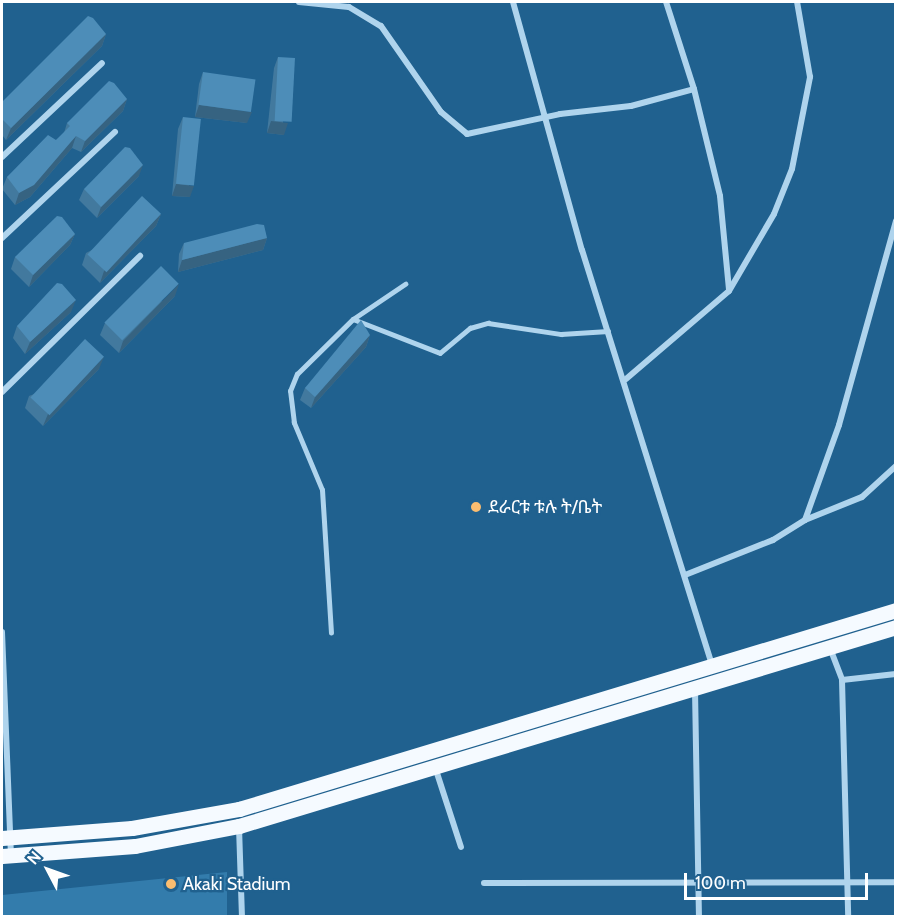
<!DOCTYPE html>
<meta charset="utf-8">
<style>
body{margin:0}
#map{position:relative;width:897px;height:918px;overflow:hidden;background:#20618f;font-family:Cabin,"Noto Sans Ethiopic",sans-serif}
div>[style]{position:absolute}
.green>*{inset:0;background:#337cac}
.lane>*{height:4.5px;margin:-2.25px;padding:0 2.25px;transform-origin:2.25px;border-radius:2.25px;background:#afd4ed}
.street>*{height:6px;margin:-3px;padding:0 3px;transform-origin:3px;border-radius:3px;background:#afd4ed}
.primary>*{height:15px;margin:-7.5px;padding:0 7.5px;transform-origin:7.5px;border-radius:7.5px;background:#f5faff}
.wall>*{inset:0;background:#42799e}
.shaded-wall>*{inset:0;background:#366381}
.building>*{inset:0;background:#4d8db8;transform-origin:0 0}
.dots>*{width:16px;height:16px;translate:-50% -50%;box-sizing:border-box;border:3px solid #20618f;border-radius:50%}
span{translate:-50% -50%;white-space:nowrap;text-align:center;line-height:1.15;-webkit-text-stroke:4.5px #20618f;paint-order:stroke}
.poi-label{font-size:18px;color:#fff}
.left{translate:0 -50%;text-align:left}
.frame{position:absolute;inset:0;border:3px solid #fff;pointer-events:none}
.north{position:absolute;left:18px;top:840px;width:60px;height:60px;-webkit-text-stroke:4px #20618f;paint-order:stroke;rotate:311deg;font-size:16px;font-weight:700;line-height:24px;text-align:center;color:#fff}
.north::after{content:'';display:block;margin:auto;width:21px;height:27px;background:#fff;clip-path:polygon(50% 0,100% 100%,50% 72%,0 100%)}
.scale{position:absolute;left:684px;top:873px;width:184px;height:27px;box-sizing:border-box;border:3px solid #fff;border-top:0;padding-left:8px;font-size:18px;line-height:21px;white-space:nowrap;color:#fff;-webkit-text-stroke:4px #20618f;paint-order:stroke}
</style>
<div id="map">
<div class="green">
<i style="clip-path:polygon(227px 872px,227px 916px,2px 916px,2px 895px)"></i>
</div>
<div class="lane">
<i style="left:353px;top:319px;width:93px;rotate:21.3deg"></i>
<i style="left:440px;top:353px;width:39px;rotate:-40deg"></i>
<i style="left:470px;top:328px;width:19px;rotate:-16deg"></i>
<i style="left:488px;top:323px;width:74px;rotate:8.6deg"></i>
<i style="left:561px;top:334px;width:47px;rotate:-3.7deg"></i>
<i style="left:331px;top:633px;width:143px;rotate:-93.6deg"></i>
<i style="left:322px;top:490px;width:73px;rotate:-112.7deg"></i>
<i style="left:294px;top:423px;width:32px;rotate:-97deg"></i>
<i style="left:290px;top:391px;width:18px;rotate:-68deg"></i>
<i style="left:297px;top:374px;width:78px;rotate:-44.5deg"></i>
<i style="left:353px;top:319px;width:63px;rotate:-33.9deg"></i>
</div>
<div class="street">
<i style="left:299px;top:2px;width:50px;rotate:5.7deg"></i>
<i style="left:349px;top:7px;width:37px;rotate:31deg"></i>
<i style="left:381px;top:26px;width:105px;rotate:55.1deg"></i>
<i style="left:441px;top:112px;width:34px;rotate:40deg"></i>
<i style="left:467px;top:134px;width:95px;rotate:-12.1deg"></i>
<i style="left:560px;top:114px;width:71px;rotate:-6.4deg"></i>
<i style="left:631px;top:106px;width:65px;rotate:-15.1deg"></i>
<i style="left:694px;top:89px;width:91px;rotate:-107.8deg"></i>
<i style="left:513px;top:2px;width:257px;rotate:74.5deg"></i>
<i style="left:582px;top:250px;width:435px;rotate:72.6deg"></i>
<i style="left:694px;top:89px;width:110px;rotate:76.3deg"></i>
<i style="left:720px;top:196px;width:94px;rotate:84.5deg"></i>
<i style="left:2px;top:157px;width:137px;rotate:-43.2deg"></i>
<i style="left:2px;top:238px;width:155px;rotate:-43.2deg"></i>
<i style="left:626px;top:379px;width:135px;rotate:-40.5deg"></i>
<i style="left:729px;top:291px;width:89px;rotate:-59.7deg"></i>
<i style="left:774px;top:214px;width:48px;rotate:-68.2deg"></i>
<i style="left:792px;top:169px;width:94px;rotate:-78.9deg"></i>
<i style="left:810px;top:77px;width:76px;rotate:-99.8deg"></i>
<i style="left:2px;top:392px;width:194px;rotate:-44.6deg"></i>
<i style="left:805px;top:520px;width:61px;rotate:-22deg"></i>
<i style="left:862px;top:497px;width:46px;rotate:-42.4deg"></i>
<i style="left:685px;top:575px;width:95px;rotate:-21.7deg"></i>
<i style="left:773px;top:540px;width:38px;rotate:-32deg"></i>
<i style="left:805px;top:520px;width:101px;rotate:-70.3deg"></i>
<i style="left:839px;top:425px;width:212px;rotate:-74.4deg"></i>
<i style="left:2px;top:632px;width:223px;rotate:87.7deg"></i>
<i style="left:830px;top:648px;width:34px;rotate:69deg"></i>
<i style="left:842px;top:680px;width:236px;rotate:88.5deg"></i>
<i style="left:842px;top:680px;width:54px;rotate:-6.3deg"></i>
<i style="left:695px;top:690px;width:226px;rotate:89deg"></i>
<i style="left:435px;top:767px;width:84px;rotate:72deg"></i>
<i style="left:239px;top:827px;width:89px;rotate:88.1deg"></i>
<i style="left:484px;top:883px;width:412px;rotate:-0.1deg"></i>
</div>
<div class="primary">
<i style="left:2px;top:838px;width:130px;rotate:-4.4deg"></i>
<i style="left:132px;top:828px;width:109px;rotate:-10.1deg"></i>
<i style="left:239px;top:809px;width:686px;rotate:-16.85deg"></i>
<i style="left:2px;top:856px;width:133px;rotate:-4.3deg"></i>
<i style="left:135px;top:846px;width:106px;rotate:-10.9deg"></i>
<i style="left:239px;top:826px;width:686px;rotate:-16.85deg"></i>
</div>
<div class="wall">
<i style="clip-path:polygon(106px 34px,102px 46px,6px 140px,2px 135px,2px 102px)"></i>
<i style="clip-path:polygon(278px 57px,284px 135px,267px 133px,274px 68px)"></i>
<i style="clip-path:polygon(203px 72px,247px 123px,195px 117px,199px 84px)"></i>
<i style="clip-path:polygon(127px 99px,123px 111px,81px 152px,72px 148px,30px 197px,15px 205px,2px 189px,7px 177px,56px 140px,64px 133px,67px 123px)"></i>
<i style="clip-path:polygon(183px 117px,190px 197px,172px 196px,178px 129px)"></i>
<i style="clip-path:polygon(139px 176px,97px 218px,79px 200px,84px 189px)"></i>
<i style="clip-path:polygon(161px 214px,156px 226px,100px 283px,82px 265px,86px 253px)"></i>
<i style="clip-path:polygon(75px 234px,70px 245px,29px 287px,11px 269px,15px 257px)"></i>
<i style="clip-path:polygon(267px 238px,263px 250px,178px 272px,179px 254px,184px 243px)"></i>
<i style="clip-path:polygon(175px 296px,119px 353px,100px 335px,105px 323px)"></i>
<i style="clip-path:polygon(71px 312px,25px 354px,13px 338px,17px 326px)"></i>
<i style="clip-path:polygon(370px 335px,366px 347px,311px 408px,300px 400px,305px 388px)"></i>
<i style="clip-path:polygon(99px 369px,43px 426px,25px 408px,29px 396px)"></i>
</div>
<div class="shaded-wall">
<i style="clip-path:polygon(106px 34px,102px 46px,6px 140px,11px 128px)"></i>
<i style="clip-path:polygon(127px 99px,123px 111px,81px 152px,85px 141px)"></i>
<i style="clip-path:polygon(199px 105px,252px 112px,247px 123px,195px 117px)"></i>
<i style="clip-path:polygon(271px 121px,288px 123px,284px 135px,267px 133px)"></i>
<i style="clip-path:polygon(76px 136px,72px 148px,30px 197px,15px 205px,19px 193px)"></i>
<i style="clip-path:polygon(143px 165px,139px 176px,97px 218px,101px 207px)"></i>
<i style="clip-path:polygon(176px 184px,194px 186px,190px 197px,172px 196px)"></i>
<i style="clip-path:polygon(161px 214px,156px 226px,100px 283px,104px 271px)"></i>
<i style="clip-path:polygon(75px 234px,70px 245px,29px 287px,33px 275px)"></i>
<i style="clip-path:polygon(267px 238px,263px 250px,178px 272px,182px 260px)"></i>
<i style="clip-path:polygon(179px 284px,175px 296px,119px 353px,123px 341px)"></i>
<i style="clip-path:polygon(76px 300px,71px 312px,25px 354px,30px 342px)"></i>
<i style="clip-path:polygon(370px 335px,366px 347px,311px 408px,315px 397px)"></i>
<i style="clip-path:polygon(104px 357px,99px 369px,43px 426px,48px 414px)"></i>
</div>
<div class="building">
<i style="clip-path:polygon(88px 16px,93px 18px,106px 34px,11px 128px,2px 119px,2px 102px)"></i>
<i style="left:278px;top:57px;width:17px;height:64px;rotate:3deg"></i>
<i style="left:203px;top:72px;width:53px;height:33px;rotate:8deg"></i>
<i style="clip-path:polygon(109px 81px,114px 83px,127px 99px,85px 141px,76px 136px,34px 185px,19px 193px,7px 177px,48px 135px,56px 140px,70px 126px,67px 123px)"></i>
<i style="left:183px;top:117px;width:18px;height:67px;rotate:6deg"></i>
<i style="clip-path:polygon(125px 147px,130px 148px,143px 165px,101px 207px,84px 189px)"></i>
<i style="left:142px;top:196px;width:26px;height:80px;rotate:43deg"></i>
<i style="clip-path:polygon(57px 216px,62px 217px,75px 234px,33px 275px,15px 257px)"></i>
<i style="clip-path:polygon(257px 224px,264px 225px,267px 238px,182px 260px,184px 243px)"></i>
<i style="left:161px;top:266px;width:25px;height:80px;rotate:45deg"></i>
<i style="clip-path:polygon(57px 283px,62px 284px,76px 300px,30px 342px,17px 326px)"></i>
<i style="clip-path:polygon(361px 320px,370px 335px,315px 397px,305px 388px)"></i>
<i style="left:85px;top:339px;width:26px;height:80px;rotate:43deg"></i>
</div>
<div class="dots">
<i style="left:476px;top:507px;background:#fabd70"></i>
<i style="left:171px;top:884px;background:#fabd70"></i>
</div>
<div class="poi-label">
<span class="left" style="left:488px;top:507px">ደራርቱ ቱሉ ት/ቤት</span>
<span class="left" style="left:183px;top:884px">Akaki Stadium</span>
</div>
<div class="frame"></div>
<div class="north">N</div>
<div class="scale">100 m</div>
</div>
